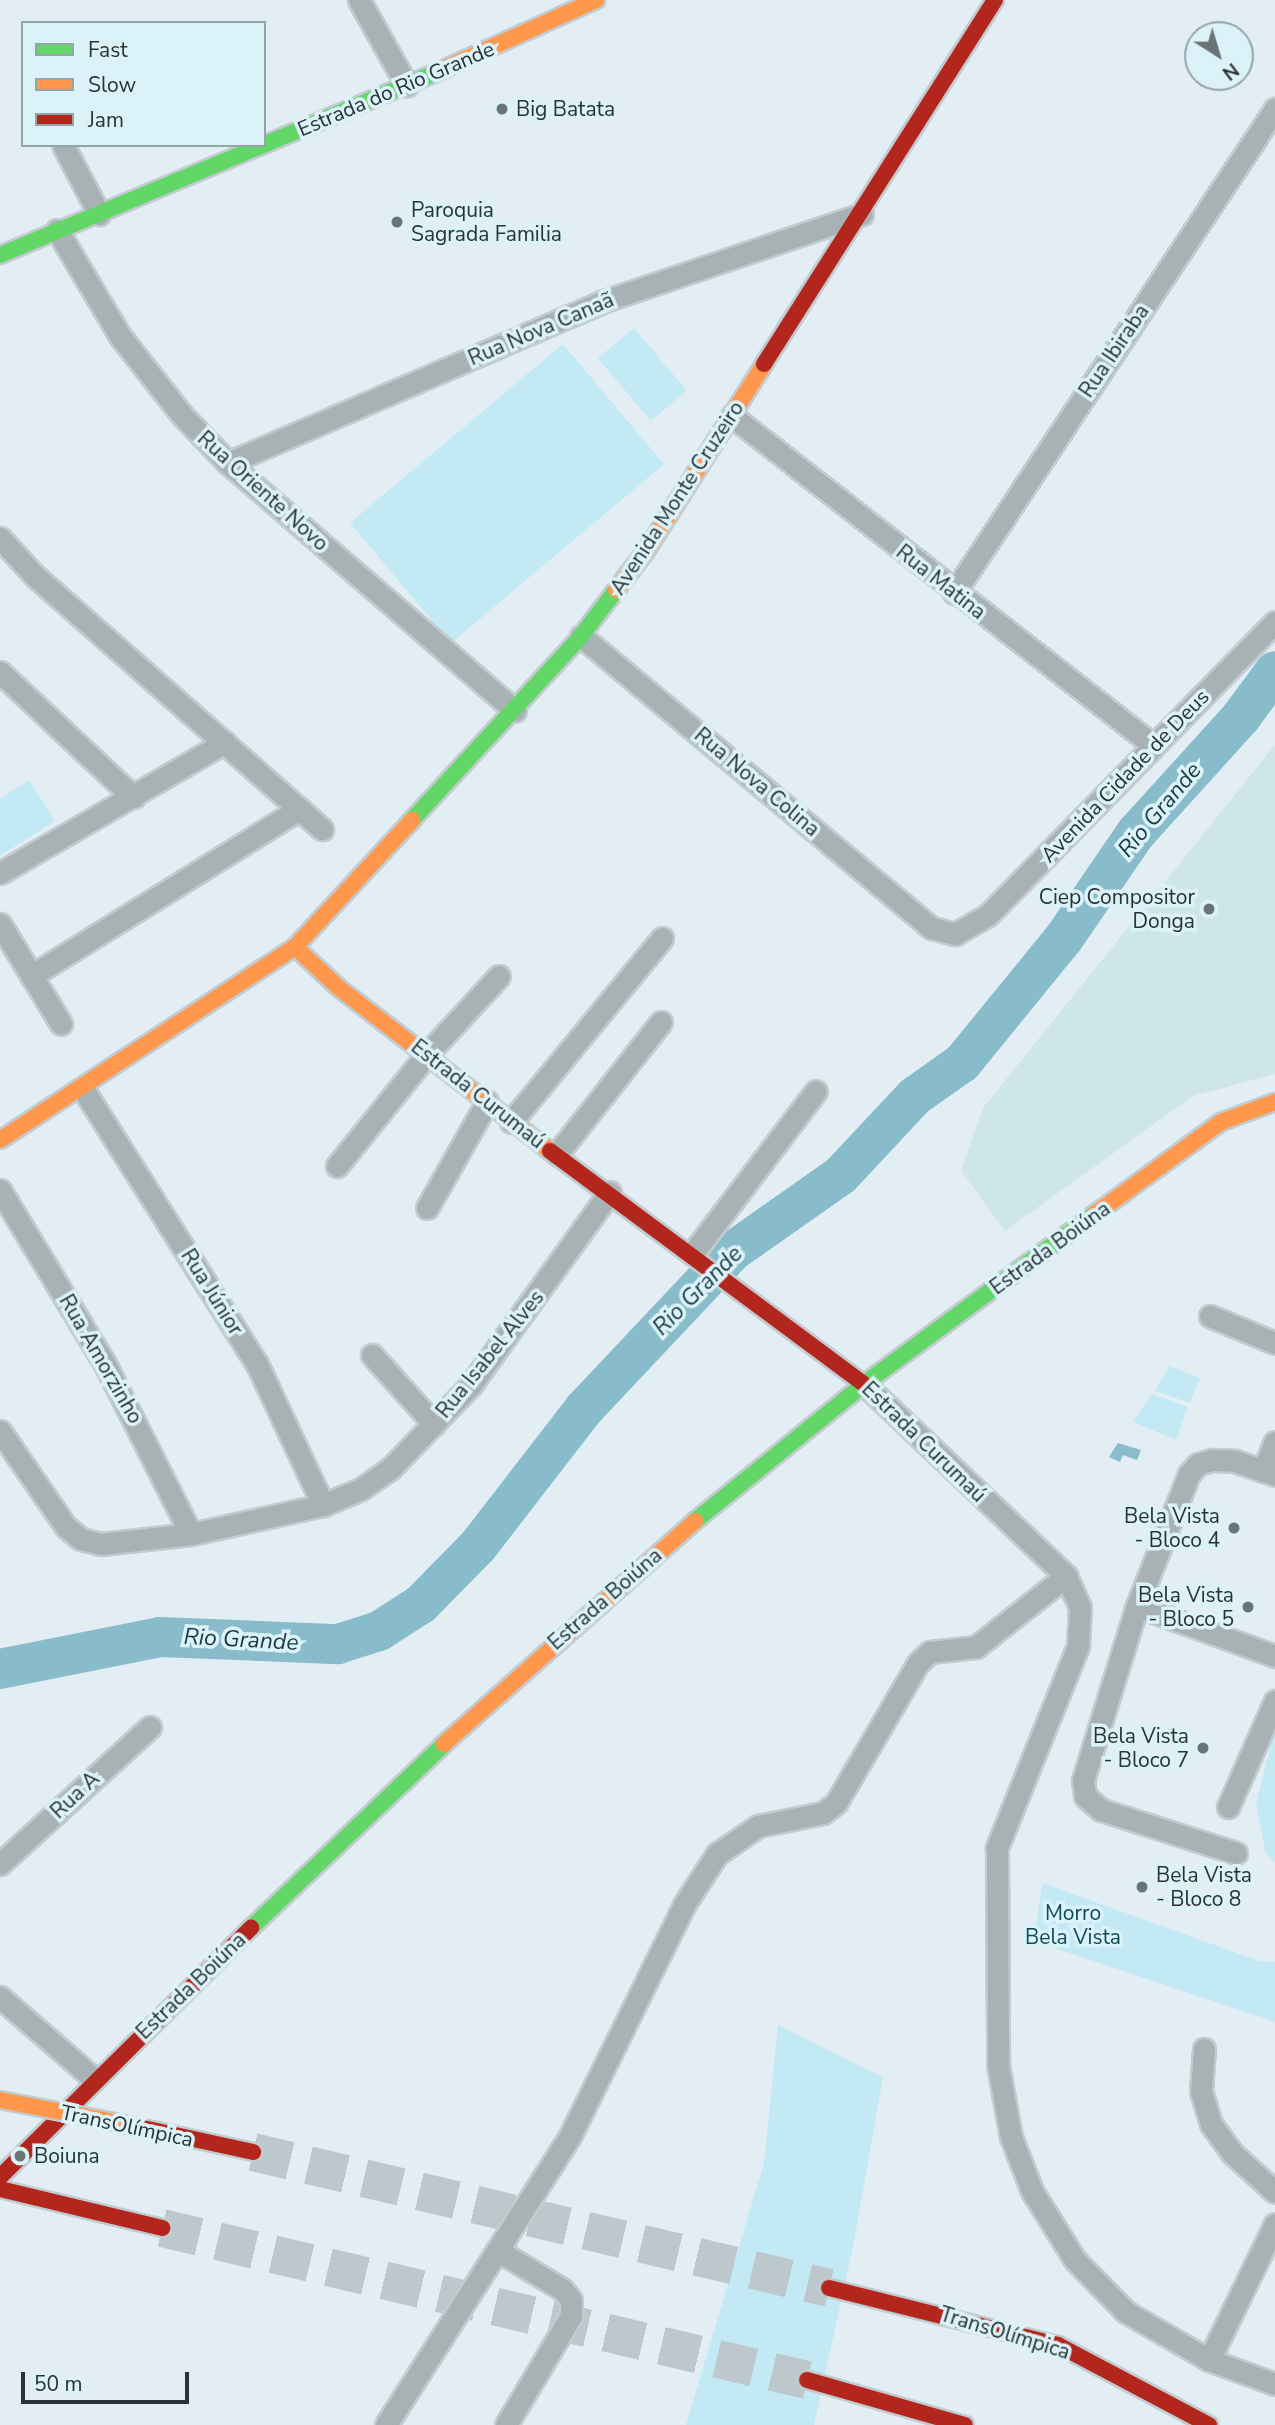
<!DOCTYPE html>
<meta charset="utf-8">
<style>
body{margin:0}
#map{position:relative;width:1275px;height:2425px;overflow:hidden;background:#e2eef3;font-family:"Nunito Sans",sans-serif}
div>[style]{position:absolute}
.built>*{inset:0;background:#cee5ea}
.green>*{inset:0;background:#c2e9f4;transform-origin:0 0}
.water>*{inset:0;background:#89bcca}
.river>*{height:40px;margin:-20px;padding:0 20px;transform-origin:20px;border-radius:20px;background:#89bcca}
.highway-tunnel>*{height:38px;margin-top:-19px;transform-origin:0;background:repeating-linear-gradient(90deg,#bdc8cd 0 38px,transparent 0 57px)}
.roads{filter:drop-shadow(2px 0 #c2cbcf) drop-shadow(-2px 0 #c2cbcf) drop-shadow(0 2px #c2cbcf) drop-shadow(0 -2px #c2cbcf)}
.street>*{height:21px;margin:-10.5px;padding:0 10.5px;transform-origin:10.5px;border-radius:10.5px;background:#a8b2b5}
.fast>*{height:16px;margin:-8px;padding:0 8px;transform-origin:8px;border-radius:8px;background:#63d668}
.slow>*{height:16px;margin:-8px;padding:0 8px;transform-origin:8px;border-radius:8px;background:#ff974d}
.jam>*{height:16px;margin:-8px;padding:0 8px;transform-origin:8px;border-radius:8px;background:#b3261e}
.bridges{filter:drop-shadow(2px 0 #c2cbcf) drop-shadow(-2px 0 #c2cbcf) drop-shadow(0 2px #c2cbcf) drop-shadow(0 -2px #c2cbcf)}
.slow-bridge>*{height:16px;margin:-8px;padding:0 8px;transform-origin:8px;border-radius:8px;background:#ff974d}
.dots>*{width:19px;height:19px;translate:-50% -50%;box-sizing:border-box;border:4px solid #dcf2f9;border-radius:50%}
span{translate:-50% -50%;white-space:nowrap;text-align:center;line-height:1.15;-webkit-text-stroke:7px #dcf2f9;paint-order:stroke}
.street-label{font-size:21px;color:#293234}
.poi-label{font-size:21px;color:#293234}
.left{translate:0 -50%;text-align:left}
.right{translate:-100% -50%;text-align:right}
.park-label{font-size:21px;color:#0d4a57}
.water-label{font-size:23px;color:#1a3b43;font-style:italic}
.legend{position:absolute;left:21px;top:21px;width:245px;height:126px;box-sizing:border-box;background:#dcf2f9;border:2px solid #94a5aa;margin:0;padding:9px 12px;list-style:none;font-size:21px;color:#293234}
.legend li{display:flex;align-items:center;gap:14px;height:35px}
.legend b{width:35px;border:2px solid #94a5aa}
.north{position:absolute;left:1184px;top:21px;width:70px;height:70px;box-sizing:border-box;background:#dcf2f9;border:2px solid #94a5aa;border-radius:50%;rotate:143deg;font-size:19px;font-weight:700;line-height:28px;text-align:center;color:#293234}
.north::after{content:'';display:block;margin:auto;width:24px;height:32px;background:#6a7477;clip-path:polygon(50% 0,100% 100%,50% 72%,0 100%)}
.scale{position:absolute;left:21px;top:2372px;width:168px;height:32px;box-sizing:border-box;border:4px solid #293234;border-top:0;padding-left:9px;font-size:21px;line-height:24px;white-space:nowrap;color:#293234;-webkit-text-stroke:5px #dcf2f9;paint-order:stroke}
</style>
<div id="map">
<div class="built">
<i style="clip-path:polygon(1275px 745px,1275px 1074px,1193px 1096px,1005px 1231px,961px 1171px,983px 1108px)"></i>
</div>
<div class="green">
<i style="left:634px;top:328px;width:82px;height:47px;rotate:50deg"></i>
<i style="left:563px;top:344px;width:157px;height:278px;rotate:50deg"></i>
<i style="clip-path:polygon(29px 780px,55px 821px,0 856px,0 799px)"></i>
<i style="clip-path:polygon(1169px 1366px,1200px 1378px,1190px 1403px,1155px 1391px)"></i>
<i style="clip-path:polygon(1152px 1394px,1188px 1407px,1176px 1440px,1133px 1422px)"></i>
<i style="clip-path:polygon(1275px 1728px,1275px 1863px,1266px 1853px,1256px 1805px)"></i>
<i style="clip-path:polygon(1042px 1883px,1259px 1961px,1275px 1962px,1275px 2022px,1034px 1941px)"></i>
<i style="clip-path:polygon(778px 2025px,883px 2077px,853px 2247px,814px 2425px,686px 2425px,764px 2163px)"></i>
</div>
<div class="water">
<i style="clip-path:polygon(1118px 1443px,1141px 1450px,1137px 1460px,1123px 1455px,1120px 1462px,1109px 1457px)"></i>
</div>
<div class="river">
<i style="left:0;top:1669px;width:163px;rotate:-11.3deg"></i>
<i style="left:160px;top:1637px;width:178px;rotate:2.3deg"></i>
<i style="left:338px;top:1644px;width:43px;rotate:-17.6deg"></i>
<i style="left:379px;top:1631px;width:50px;rotate:-32.7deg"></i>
<i style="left:421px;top:1604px;width:81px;rotate:-45.5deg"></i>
<i style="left:478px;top:1546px;width:172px;rotate:-52.3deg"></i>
<i style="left:583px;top:1410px;width:219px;rotate:-46.7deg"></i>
<i style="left:733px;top:1251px;width:132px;rotate:-35.1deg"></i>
<i style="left:841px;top:1175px;width:108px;rotate:-46.9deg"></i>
<i style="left:915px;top:1096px;width:57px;rotate:-35.1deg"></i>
<i style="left:962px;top:1063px;width:161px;rotate:-50.8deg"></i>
<i style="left:1064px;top:938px;width:127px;rotate:-55.6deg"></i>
<i style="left:1136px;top:833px;width:156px;rotate:-47.8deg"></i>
<i style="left:1241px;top:717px;width:57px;rotate:-53.5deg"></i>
</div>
<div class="highway-tunnel">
<i style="left:253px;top:2152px;width:592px;rotate:13.28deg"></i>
<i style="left:162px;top:2228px;width:663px;rotate:13.26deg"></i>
</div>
<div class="roads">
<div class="street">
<i style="left:359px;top:0;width:98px;rotate:60.8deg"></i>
<i style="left:63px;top:145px;width:78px;rotate:62.4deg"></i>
<i style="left:57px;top:230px;width:123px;rotate:59.3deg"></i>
<i style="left:120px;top:336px;width:100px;rotate:51.9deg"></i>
<i style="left:182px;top:415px;width:66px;rotate:46.2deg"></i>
<i style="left:228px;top:463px;width:379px;rotate:40.8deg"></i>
<i style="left:732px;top:416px;width:534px;rotate:38.01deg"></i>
<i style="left:228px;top:463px;width:409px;rotate:-23.3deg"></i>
<i style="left:604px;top:301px;width:272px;rotate:-18.6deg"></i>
<i style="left:0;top:538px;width:52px;rotate:47.4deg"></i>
<i style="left:35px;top:576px;width:383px;rotate:41.4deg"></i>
<i style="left:954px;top:593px;width:581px;rotate:-56.45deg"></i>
<i style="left:581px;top:636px;width:457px;rotate:39.8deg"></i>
<i style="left:932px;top:928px;width:24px;rotate:15deg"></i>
<i style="left:955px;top:934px;width:38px;rotate:-30deg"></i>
<i style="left:988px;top:915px;width:410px;rotate:-45.6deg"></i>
<i style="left:0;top:672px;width:183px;rotate:43.2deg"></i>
<i style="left:0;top:873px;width:260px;rotate:-30.2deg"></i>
<i style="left:0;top:924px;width:117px;rotate:58.6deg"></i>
<i style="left:31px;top:976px;width:316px;rotate:-31.9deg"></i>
<i style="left:83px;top:1089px;width:325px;rotate:57.7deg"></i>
<i style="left:257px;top:1364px;width:156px;rotate:64.9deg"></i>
<i style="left:511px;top:1122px;width:238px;rotate:-50.6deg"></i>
<i style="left:557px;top:1154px;width:168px;rotate:-51.8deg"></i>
<i style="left:337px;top:1166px;width:144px;rotate:-51.2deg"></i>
<i style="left:427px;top:1054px;width:106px;rotate:-47.3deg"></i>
<i style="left:0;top:1190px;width:205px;rotate:58.9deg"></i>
<i style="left:106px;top:1366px;width:188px;rotate:63.2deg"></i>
<i style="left:427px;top:1208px;width:122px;rotate:-60.5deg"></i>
<i style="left:693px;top:1253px;width:203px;rotate:-52.8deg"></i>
<i style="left:1210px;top:1316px;width:70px;rotate:22.6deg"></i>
<i style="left:372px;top:1355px;width:93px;rotate:48.1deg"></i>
<i style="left:864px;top:1384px;width:279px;rotate:43.5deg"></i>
<i style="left:1066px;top:1576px;width:34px;rotate:66deg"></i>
<i style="left:1080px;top:1607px;width:39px;rotate:93deg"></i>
<i style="left:1078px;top:1646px;width:218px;rotate:111.9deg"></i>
<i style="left:997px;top:1848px;width:217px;rotate:89.7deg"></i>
<i style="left:998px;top:2065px;width:73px;rotate:79.8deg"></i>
<i style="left:1011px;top:2137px;width:58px;rotate:68.7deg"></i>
<i style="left:1032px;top:2191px;width:81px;rotate:58.1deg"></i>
<i style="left:1075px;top:2260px;width:73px;rotate:45.6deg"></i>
<i style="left:1126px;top:2312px;width:96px;rotate:30deg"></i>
<i style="left:1209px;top:2360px;width:70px;rotate:20deg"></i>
<i style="left:0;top:1431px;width:116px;rotate:55.5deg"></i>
<i style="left:66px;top:1527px;width:19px;rotate:39deg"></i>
<i style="left:81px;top:1539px;width:21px;rotate:14deg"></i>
<i style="left:101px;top:1544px;width:91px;rotate:-6.3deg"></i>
<i style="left:191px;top:1534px;width:135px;rotate:-12.4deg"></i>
<i style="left:323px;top:1505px;width:41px;rotate:-22.8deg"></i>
<i style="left:361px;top:1489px;width:37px;rotate:-35deg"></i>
<i style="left:391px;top:1468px;width:114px;rotate:-46.1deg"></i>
<i style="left:470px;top:1386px;width:239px;rotate:-54.2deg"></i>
<i style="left:1263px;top:1471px;width:31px;rotate:-68deg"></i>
<i style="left:1137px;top:1606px;width:147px;rotate:19.9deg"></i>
<i style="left:1228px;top:1807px;width:116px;rotate:-66.1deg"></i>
<i style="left:1236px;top:1853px;width:142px;rotate:-162.3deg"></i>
<i style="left:1101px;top:1810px;width:21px;rotate:-139deg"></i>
<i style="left:1085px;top:1796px;width:16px;rotate:-97deg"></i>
<i style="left:1083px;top:1780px;width:182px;rotate:-72.8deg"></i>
<i style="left:1137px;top:1606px;width:142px;rotate:-68.5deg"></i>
<i style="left:1189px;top:1474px;width:13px;rotate:-48deg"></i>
<i style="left:1198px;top:1464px;width:15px;rotate:-16deg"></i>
<i style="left:1212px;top:1460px;width:23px;rotate:2deg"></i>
<i style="left:1235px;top:1461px;width:42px;rotate:19.3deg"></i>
<i style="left:0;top:1864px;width:203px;rotate:-42.4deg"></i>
<i style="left:0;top:1997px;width:125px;rotate:41.1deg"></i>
<i style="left:1204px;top:2049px;width:42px;rotate:94.1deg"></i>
<i style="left:1201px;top:2091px;width:34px;rotate:73deg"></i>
<i style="left:1211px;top:2124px;width:36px;rotate:54deg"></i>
<i style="left:1232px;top:2153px;width:58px;rotate:42.2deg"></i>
<i style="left:497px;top:2250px;width:76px;rotate:31deg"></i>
<i style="left:562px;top:2289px;width:14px;rotate:51deg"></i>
<i style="left:571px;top:2300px;width:16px;rotate:90deg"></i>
<i style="left:571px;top:2316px;width:127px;rotate:120.8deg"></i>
<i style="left:1209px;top:2360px;width:151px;rotate:-64.1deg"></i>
<i style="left:386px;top:2425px;width:343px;rotate:-57.5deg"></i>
<i style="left:570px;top:2136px;width:258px;rotate:-63.7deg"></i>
<i style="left:684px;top:1905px;width:61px;rotate:-57.1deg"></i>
<i style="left:717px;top:1854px;width:50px;rotate:-34.3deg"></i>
<i style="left:758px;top:1826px;width:66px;rotate:-11.3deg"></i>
<i style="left:823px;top:1813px;width:16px;rotate:-38deg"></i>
<i style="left:836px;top:1803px;width:162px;rotate:-59.6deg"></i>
<i style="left:918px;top:1663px;width:16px;rotate:-43deg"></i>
<i style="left:930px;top:1652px;width:46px;rotate:-6.2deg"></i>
<i style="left:976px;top:1647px;width:115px;rotate:-38.3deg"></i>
</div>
<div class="fast">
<i style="left:0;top:255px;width:484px;rotate:-22.7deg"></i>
<i style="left:412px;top:820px;width:250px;rotate:-47.4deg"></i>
<i style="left:581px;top:636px;width:58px;rotate:-52.7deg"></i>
<i style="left:695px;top:1521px;width:218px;rotate:-39deg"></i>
<i style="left:864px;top:1384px;width:287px;rotate:-36.4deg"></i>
<i style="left:251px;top:1928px;width:267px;rotate:-43.6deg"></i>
</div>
<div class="slow">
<i style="left:446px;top:68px;width:165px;rotate:-24.4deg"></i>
<i style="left:616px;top:590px;width:49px;rotate:-52.4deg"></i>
<i style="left:646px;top:551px;width:221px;rotate:-57.7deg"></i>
<i style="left:295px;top:947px;width:60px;rotate:43deg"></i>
<i style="left:339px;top:988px;width:267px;rotate:37.7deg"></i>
<i style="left:0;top:1140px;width:353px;rotate:-33.2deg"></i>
<i style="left:295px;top:947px;width:173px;rotate:-47.3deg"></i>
<i style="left:1095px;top:1214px;width:156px;rotate:-36.1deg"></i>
<i style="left:1221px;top:1122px;width:58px;rotate:-20.3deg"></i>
<i style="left:444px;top:1744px;width:336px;rotate:-41.6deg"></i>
</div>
<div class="jam">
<i style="left:764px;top:364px;width:431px;rotate:-57.6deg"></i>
<i style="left:550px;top:1151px;width:391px;rotate:36.6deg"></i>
<i style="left:134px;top:2126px;width:122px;rotate:12.3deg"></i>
<i style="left:0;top:2177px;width:354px;rotate:-44.8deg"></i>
<i style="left:0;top:2189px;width:167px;rotate:13.5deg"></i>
<i style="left:829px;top:2288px;width:236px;rotate:14deg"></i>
<i style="left:1058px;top:2345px;width:171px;rotate:27.9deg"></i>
<i style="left:807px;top:2380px;width:164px;rotate:15.9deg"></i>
</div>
</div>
<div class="bridges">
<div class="slow-bridge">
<i style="left:0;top:2100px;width:136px;rotate:11deg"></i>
</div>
</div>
<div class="dots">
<i style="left:502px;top:109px;background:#6a7477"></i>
<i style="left:397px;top:222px;background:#6a7477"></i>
<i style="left:1209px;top:909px;background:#6a7477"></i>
<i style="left:1234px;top:1528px;background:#6a7477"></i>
<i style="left:1248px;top:1607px;background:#6a7477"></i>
<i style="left:1203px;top:1748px;background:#6a7477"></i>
<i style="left:1142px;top:1887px;background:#6a7477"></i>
<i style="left:20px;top:2156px;background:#6a7477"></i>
</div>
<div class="street-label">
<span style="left:396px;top:89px;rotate:-23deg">Estrada do Rio Grande</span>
<span style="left:541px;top:329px;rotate:-23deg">Rua Nova Canaã</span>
<span style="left:1114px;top:351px;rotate:-56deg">Rua Ibiraba</span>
<span style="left:263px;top:491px;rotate:42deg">Rua Oriente Novo</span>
<span style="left:677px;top:498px;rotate:-57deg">Avenida Monte Cruzeiro</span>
<span style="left:941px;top:582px;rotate:38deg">Rua Matina</span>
<span style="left:1125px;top:776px;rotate:-46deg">Avenida Cidade de Deus</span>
<span style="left:757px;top:782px;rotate:40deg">Rua Nova Colina</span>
<span style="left:478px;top:1094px;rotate:38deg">Estrada Curumaú</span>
<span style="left:1050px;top:1248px;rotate:-36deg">Estrada Boiúna</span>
<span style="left:212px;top:1292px;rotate:58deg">Rua Júnior</span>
<span style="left:490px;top:1354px;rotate:-51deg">Rua Isabel Alves</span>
<span style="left:101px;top:1359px;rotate:60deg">Rua Amorzinho</span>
<span style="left:924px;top:1442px;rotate:44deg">Estrada Curumaú</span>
<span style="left:605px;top:1599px;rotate:-41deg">Estrada Boiúna</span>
<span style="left:75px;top:1795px;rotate:-43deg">Rua A</span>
<span style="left:191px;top:1986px;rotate:-44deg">Estrada Boiúna</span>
<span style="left:127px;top:2126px;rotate:12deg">TransOlímpica</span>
<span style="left:1005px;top:2333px;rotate:17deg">TransOlímpica</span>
</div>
<div class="poi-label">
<span class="left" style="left:516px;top:109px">Big Batata</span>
<span class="left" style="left:411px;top:222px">Paroquia<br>Sagrada Familia</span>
<span class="right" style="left:1195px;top:909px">Ciep Compositor<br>Donga</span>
<span class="right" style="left:1220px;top:1528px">Bela Vista<br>- Bloco 4</span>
<span class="right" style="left:1234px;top:1607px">Bela Vista<br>- Bloco 5</span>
<span class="right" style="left:1189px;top:1748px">Bela Vista<br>- Bloco 7</span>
<span class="left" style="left:1156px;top:1887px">Bela Vista<br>- Bloco 8</span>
<span class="left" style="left:34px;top:2156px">Boiuna</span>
</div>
<div class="park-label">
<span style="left:1073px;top:1925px">Morro<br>Bela Vista</span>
</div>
<div class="water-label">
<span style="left:1160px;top:810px;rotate:-50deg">Rio Grande</span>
<span style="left:698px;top:1291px;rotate:-45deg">Rio Grande</span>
<span style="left:241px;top:1640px;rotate:3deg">Rio Grande</span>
</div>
<ul class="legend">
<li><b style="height:9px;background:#63d668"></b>Fast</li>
<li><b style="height:9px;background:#ff974d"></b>Slow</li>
<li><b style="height:9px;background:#b3261e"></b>Jam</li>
</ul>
<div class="north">N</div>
<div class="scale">50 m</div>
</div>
